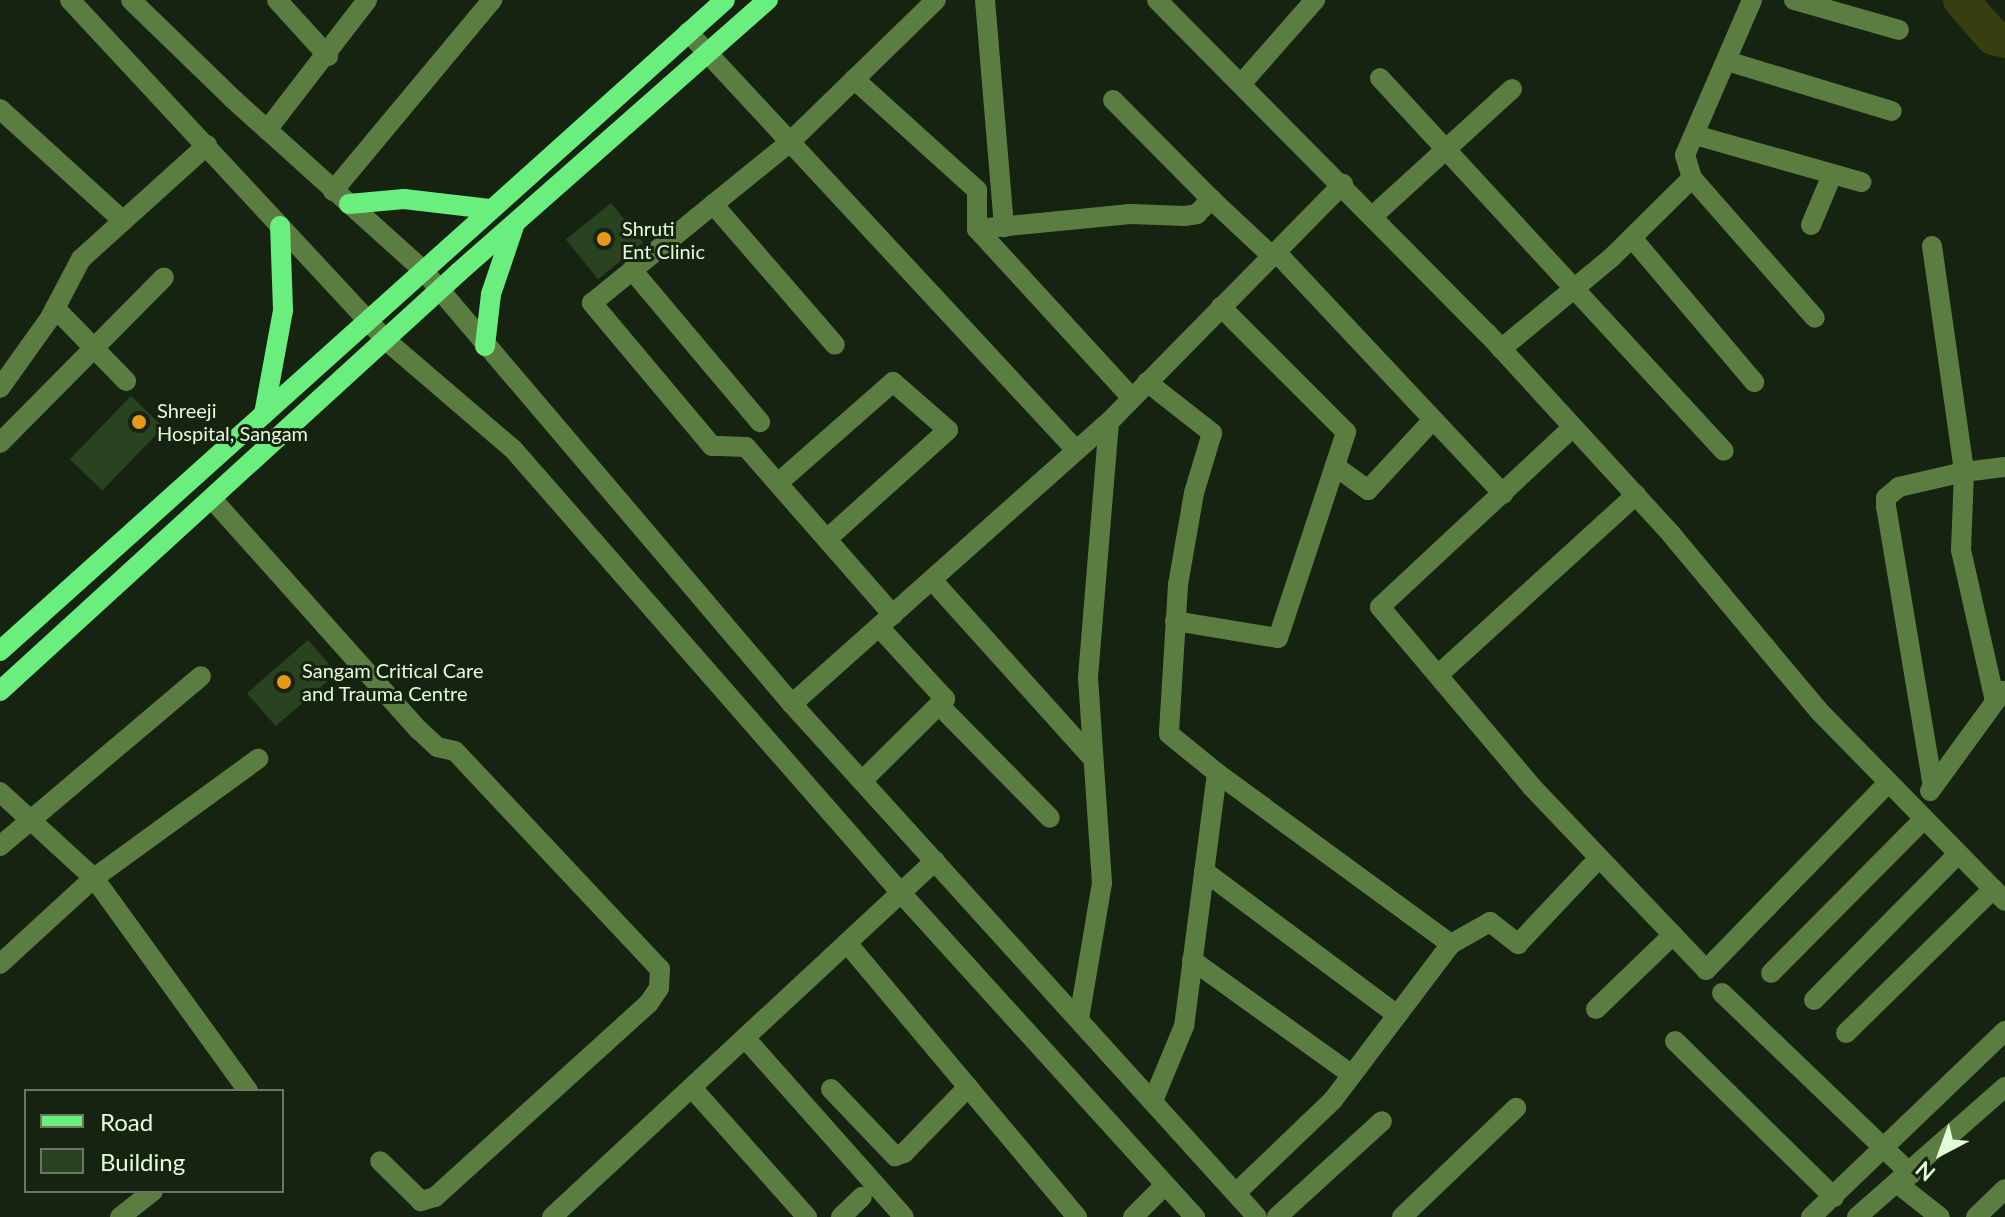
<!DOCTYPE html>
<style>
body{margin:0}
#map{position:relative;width:2005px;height:1217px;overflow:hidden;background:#172311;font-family:Lato,sans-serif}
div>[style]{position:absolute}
.river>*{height:36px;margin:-18px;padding:0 18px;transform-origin:18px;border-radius:18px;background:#373e0f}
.building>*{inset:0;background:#29421f;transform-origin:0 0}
.minor>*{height:20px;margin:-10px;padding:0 10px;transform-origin:10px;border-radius:10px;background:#5c7d41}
.major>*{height:20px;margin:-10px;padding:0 10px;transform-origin:10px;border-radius:10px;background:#6aef7e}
.dots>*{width:22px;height:22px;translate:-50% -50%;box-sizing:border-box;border:4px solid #172311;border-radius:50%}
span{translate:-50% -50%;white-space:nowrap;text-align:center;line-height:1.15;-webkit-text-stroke:6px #172311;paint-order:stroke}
.poi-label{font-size:20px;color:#e4fbd8}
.left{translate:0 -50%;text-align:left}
.legend{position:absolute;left:24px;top:1089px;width:260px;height:104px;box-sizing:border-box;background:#172311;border:2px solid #697961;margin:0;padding:10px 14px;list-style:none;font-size:24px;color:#e4fbd8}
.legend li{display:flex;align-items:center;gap:16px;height:40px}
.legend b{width:40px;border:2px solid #697961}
.north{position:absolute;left:1901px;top:1113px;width:80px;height:80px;-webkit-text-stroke:6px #172311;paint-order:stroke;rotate:221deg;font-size:22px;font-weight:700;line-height:32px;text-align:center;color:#e4fbd8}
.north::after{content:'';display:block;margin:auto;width:28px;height:36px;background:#e4fbd8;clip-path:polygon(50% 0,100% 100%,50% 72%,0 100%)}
</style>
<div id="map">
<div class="river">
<i style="left:1961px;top:0;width:49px;rotate:49.1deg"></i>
<i style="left:1993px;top:37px;width:12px;rotate:14deg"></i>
</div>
<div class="building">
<i style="left:611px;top:203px;width:51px;height:58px;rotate:51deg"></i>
<i style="left:131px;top:396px;width:45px;height:88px;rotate:44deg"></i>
<i style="left:308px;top:640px;width:44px;height:81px;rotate:49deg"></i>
</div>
<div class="minor">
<i style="left:70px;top:0;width:467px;rotate:47.1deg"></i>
<i style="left:388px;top:342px;width:165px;rotate:40.6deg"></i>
<i style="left:513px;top:449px;width:590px;rotate:48.85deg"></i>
<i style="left:901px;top:893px;width:438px;rotate:47.8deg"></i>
<i style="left:131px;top:0;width:142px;rotate:44.1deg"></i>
<i style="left:233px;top:99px;width:254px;rotate:42deg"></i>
<i style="left:422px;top:269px;width:571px;rotate:49.62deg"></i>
<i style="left:792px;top:704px;width:692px;rotate:47.81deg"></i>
<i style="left:277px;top:0;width:76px;rotate:47.7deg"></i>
<i style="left:985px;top:0;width:228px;rotate:85.2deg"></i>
<i style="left:1157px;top:0;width:469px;rotate:45.3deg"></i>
<i style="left:1487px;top:333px;width:273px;rotate:47.5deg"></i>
<i style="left:1671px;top:534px;width:229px;rotate:50.1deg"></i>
<i style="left:1818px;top:710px;width:267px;rotate:45.6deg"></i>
<i style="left:1794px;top:0;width:109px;rotate:15.9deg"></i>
<i style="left:688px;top:32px;width:570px;rotate:47.13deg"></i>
<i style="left:1727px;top:61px;width:172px;rotate:16.9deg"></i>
<i style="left:1380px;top:78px;width:507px;rotate:47.32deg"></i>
<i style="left:854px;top:79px;width:166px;rotate:42.1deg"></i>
<i style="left:977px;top:190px;width:39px;rotate:90deg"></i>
<i style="left:977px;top:229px;width:229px;rotate:47.5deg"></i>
<i style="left:1242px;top:83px;width:111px;rotate:-48.7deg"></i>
<i style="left:1113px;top:100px;width:139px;rotate:45.3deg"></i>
<i style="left:0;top:109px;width:166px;rotate:42.3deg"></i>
<i style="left:267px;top:130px;width:164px;rotate:-52.4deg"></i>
<i style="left:1695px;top:135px;width:173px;rotate:15.8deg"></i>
<i style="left:1692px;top:178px;width:24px;rotate:-107deg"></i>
<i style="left:1685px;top:155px;width:169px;rotate:-66.6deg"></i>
<i style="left:333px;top:191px;width:249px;rotate:-50.2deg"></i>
<i style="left:713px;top:204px;width:186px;rotate:49.1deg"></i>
<i style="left:1374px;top:215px;width:187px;rotate:-42.4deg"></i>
<i style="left:1811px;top:225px;width:54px;rotate:-67.2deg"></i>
<i style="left:977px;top:229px;width:154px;rotate:-5.6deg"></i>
<i style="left:1130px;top:214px;width:55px;rotate:2.1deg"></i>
<i style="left:1185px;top:216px;width:12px;rotate:-9deg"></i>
<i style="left:1197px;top:214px;width:21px;rotate:-47deg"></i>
<i style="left:1211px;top:199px;width:83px;rotate:43.1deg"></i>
<i style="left:1632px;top:238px;width:189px;rotate:49.7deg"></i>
<i style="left:1932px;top:246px;width:228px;rotate:81.9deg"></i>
<i style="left:1964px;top:472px;width:67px;rotate:167deg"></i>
<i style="left:1899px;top:487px;width:17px;rotate:140deg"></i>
<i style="left:1886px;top:498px;width:8px;rotate:90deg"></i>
<i style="left:1886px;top:506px;width:284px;rotate:80.5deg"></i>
<i style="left:1276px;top:252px;width:332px;rotate:46.8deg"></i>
<i style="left:632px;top:270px;width:199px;rotate:49.9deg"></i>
<i style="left:55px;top:308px;width:102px;rotate:45.8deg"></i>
<i style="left:1501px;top:349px;width:143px;rotate:-39.6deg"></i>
<i style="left:1611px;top:258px;width:114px;rotate:-44.6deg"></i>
<i style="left:1692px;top:178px;width:186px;rotate:48.7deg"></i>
<i style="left:1147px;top:382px;width:83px;rotate:38.1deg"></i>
<i style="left:1212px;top:433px;width:63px;rotate:106.7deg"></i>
<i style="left:1194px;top:493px;width:93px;rotate:99.9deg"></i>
<i style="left:1178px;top:585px;width:149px;rotate:93.5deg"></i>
<i style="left:1169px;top:734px;width:62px;rotate:39.1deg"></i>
<i style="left:1217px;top:773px;width:255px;rotate:97.4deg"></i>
<i style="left:1184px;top:1026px;width:81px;rotate:112.5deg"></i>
<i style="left:0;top:388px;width:86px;rotate:-54.5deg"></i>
<i style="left:50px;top:318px;width:67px;rotate:-62.3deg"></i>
<i style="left:81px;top:259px;width:170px;rotate:-42.1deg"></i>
<i style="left:1573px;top:427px;width:264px;rotate:137deg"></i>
<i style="left:1380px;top:607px;width:234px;rotate:49.8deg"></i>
<i style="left:1531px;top:786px;width:254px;rotate:46.4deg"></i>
<i style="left:1706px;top:970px;width:262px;rotate:-45.8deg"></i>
<i style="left:0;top:443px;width:233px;rotate:-45.3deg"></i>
<i style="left:1335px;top:466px;width:41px;rotate:36deg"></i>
<i style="left:1368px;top:490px;width:94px;rotate:-47.2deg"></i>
<i style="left:778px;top:483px;width:153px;rotate:-41.3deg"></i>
<i style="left:893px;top:382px;width:73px;rotate:41.1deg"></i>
<i style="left:948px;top:430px;width:163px;rotate:138deg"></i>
<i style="left:213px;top:500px;width:309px;rotate:48.2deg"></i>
<i style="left:419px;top:730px;width:25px;rotate:43deg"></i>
<i style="left:437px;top:747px;width:18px;rotate:13deg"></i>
<i style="left:455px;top:751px;width:299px;rotate:46.8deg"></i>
<i style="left:660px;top:969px;width:19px;rotate:93deg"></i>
<i style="left:659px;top:988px;width:18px;rotate:124deg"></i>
<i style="left:649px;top:1003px;width:289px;rotate:137.8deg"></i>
<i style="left:435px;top:1197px;width:15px;rotate:164deg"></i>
<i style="left:421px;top:1201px;width:57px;rotate:-135.7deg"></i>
<i style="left:932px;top:580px;width:241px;rotate:48deg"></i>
<i style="left:893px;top:615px;width:223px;rotate:-131.2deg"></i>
<i style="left:746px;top:447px;width:34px;rotate:-178deg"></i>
<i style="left:712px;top:446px;width:187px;rotate:-130deg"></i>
<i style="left:592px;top:303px;width:257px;rotate:-39.1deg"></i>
<i style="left:791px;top:141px;width:202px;rotate:-44.2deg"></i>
<i style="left:1175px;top:621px;width:104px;rotate:9.4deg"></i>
<i style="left:1278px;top:638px;width:217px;rotate:-71.7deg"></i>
<i style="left:1346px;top:432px;width:177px;rotate:-135deg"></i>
<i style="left:1438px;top:675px;width:268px;rotate:-42.3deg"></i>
<i style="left:1995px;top:701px;width:155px;rotate:-102.7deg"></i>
<i style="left:1961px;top:550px;width:78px;rotate:-87.8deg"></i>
<i style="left:1964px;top:472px;width:41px;rotate:-7deg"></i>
<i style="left:792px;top:704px;width:424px;rotate:-41.7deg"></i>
<i style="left:939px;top:705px;width:158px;rotate:45.5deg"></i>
<i style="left:1217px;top:773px;width:290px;rotate:36.2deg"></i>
<i style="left:1451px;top:944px;width:196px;rotate:127.1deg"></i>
<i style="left:1333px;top:1100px;width:133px;rotate:136.2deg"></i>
<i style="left:862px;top:781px;width:117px;rotate:-44.7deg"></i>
<i style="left:945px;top:699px;width:98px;rotate:-132.5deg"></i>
<i style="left:1930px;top:791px;width:124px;rotate:-53.9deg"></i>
<i style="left:0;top:792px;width:127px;rotate:42.5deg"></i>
<i style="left:94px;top:878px;width:263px;rotate:54.1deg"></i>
<i style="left:0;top:846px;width:263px;rotate:-40.2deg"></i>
<i style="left:1204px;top:871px;width:241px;rotate:36.7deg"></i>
<i style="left:847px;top:943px;width:358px;rotate:50deg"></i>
<i style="left:1451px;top:944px;width:45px;rotate:-29.4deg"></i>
<i style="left:1490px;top:922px;width:36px;rotate:38deg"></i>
<i style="left:1518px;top:944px;width:118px;rotate:-46.7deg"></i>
<i style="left:1192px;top:960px;width:197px;rotate:35.7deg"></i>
<i style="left:0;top:964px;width:127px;rotate:-42.5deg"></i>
<i style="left:94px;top:878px;width:203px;rotate:-36deg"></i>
<i style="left:1771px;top:973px;width:217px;rotate:-45.2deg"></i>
<i style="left:1722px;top:993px;width:262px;rotate:43.8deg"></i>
<i style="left:1814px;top:1000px;width:205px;rotate:-45.4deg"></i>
<i style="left:1596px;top:1009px;width:107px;rotate:-43.9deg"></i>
<i style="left:1079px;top:1019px;width:138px;rotate:-80.4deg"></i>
<i style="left:1102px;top:883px;width:206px;rotate:-93.9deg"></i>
<i style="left:1088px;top:677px;width:256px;rotate:-85.3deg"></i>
<i style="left:1109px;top:422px;width:334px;rotate:-45.5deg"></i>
<i style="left:1846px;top:1033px;width:206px;rotate:-44.4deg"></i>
<i style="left:745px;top:1038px;width:239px;rotate:48.4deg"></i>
<i style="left:1675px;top:1041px;width:223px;rotate:44.5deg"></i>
<i style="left:692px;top:1088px;width:173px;rotate:48.3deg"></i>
<i style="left:831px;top:1089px;width:93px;rotate:46.3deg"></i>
<i style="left:895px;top:1156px;width:9px;rotate:-18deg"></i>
<i style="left:904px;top:1153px;width:92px;rotate:-45.9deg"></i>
<i style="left:1898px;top:1184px;width:53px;rotate:38.2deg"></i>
<i style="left:120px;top:1217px;width:42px;rotate:-38.2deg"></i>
<i style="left:552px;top:1217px;width:523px;rotate:-42.91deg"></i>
<i style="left:841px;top:1217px;width:29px;rotate:-44deg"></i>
<i style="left:1133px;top:1217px;width:45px;rotate:-45deg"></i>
<i style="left:1277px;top:1217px;width:142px;rotate:-42.4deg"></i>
<i style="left:1402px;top:1217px;width:158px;rotate:-43.7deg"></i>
<i style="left:1811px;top:1217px;width:269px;rotate:-43.8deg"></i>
<i style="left:1857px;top:1217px;width:197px;rotate:-41.3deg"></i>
<i style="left:1976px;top:1217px;width:40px;rotate:-44deg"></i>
</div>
<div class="major">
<i style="left:349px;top:204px;width:55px;rotate:-5.2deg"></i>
<i style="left:404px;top:199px;width:86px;rotate:6.7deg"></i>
<i style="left:485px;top:346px;width:52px;rotate:-83.4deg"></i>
<i style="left:491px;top:294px;width:72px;rotate:-71.3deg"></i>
<i style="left:264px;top:414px;width:106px;rotate:-79.6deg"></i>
<i style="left:283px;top:310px;width:84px;rotate:-92deg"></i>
<i style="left:0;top:651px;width:974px;rotate:-41.92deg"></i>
<i style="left:0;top:691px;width:621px;rotate:-42.39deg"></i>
<i style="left:459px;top:272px;width:412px;rotate:-41.4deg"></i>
</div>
<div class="dots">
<i style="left:604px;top:239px;background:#e69818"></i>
<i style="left:139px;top:422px;background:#e69818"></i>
<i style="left:284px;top:682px;background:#e69818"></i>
</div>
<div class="poi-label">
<span class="left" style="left:622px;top:240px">Shruti<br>Ent Clinic</span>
<span class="left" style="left:157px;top:422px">Shreeji<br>Hospital, Sangam</span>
<span class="left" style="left:302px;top:682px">Sangam Critical Care<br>and Trauma Centre</span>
</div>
<ul class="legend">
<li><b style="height:10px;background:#6aef7e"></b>Road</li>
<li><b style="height:22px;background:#29421f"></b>Building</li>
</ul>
<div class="north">N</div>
</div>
